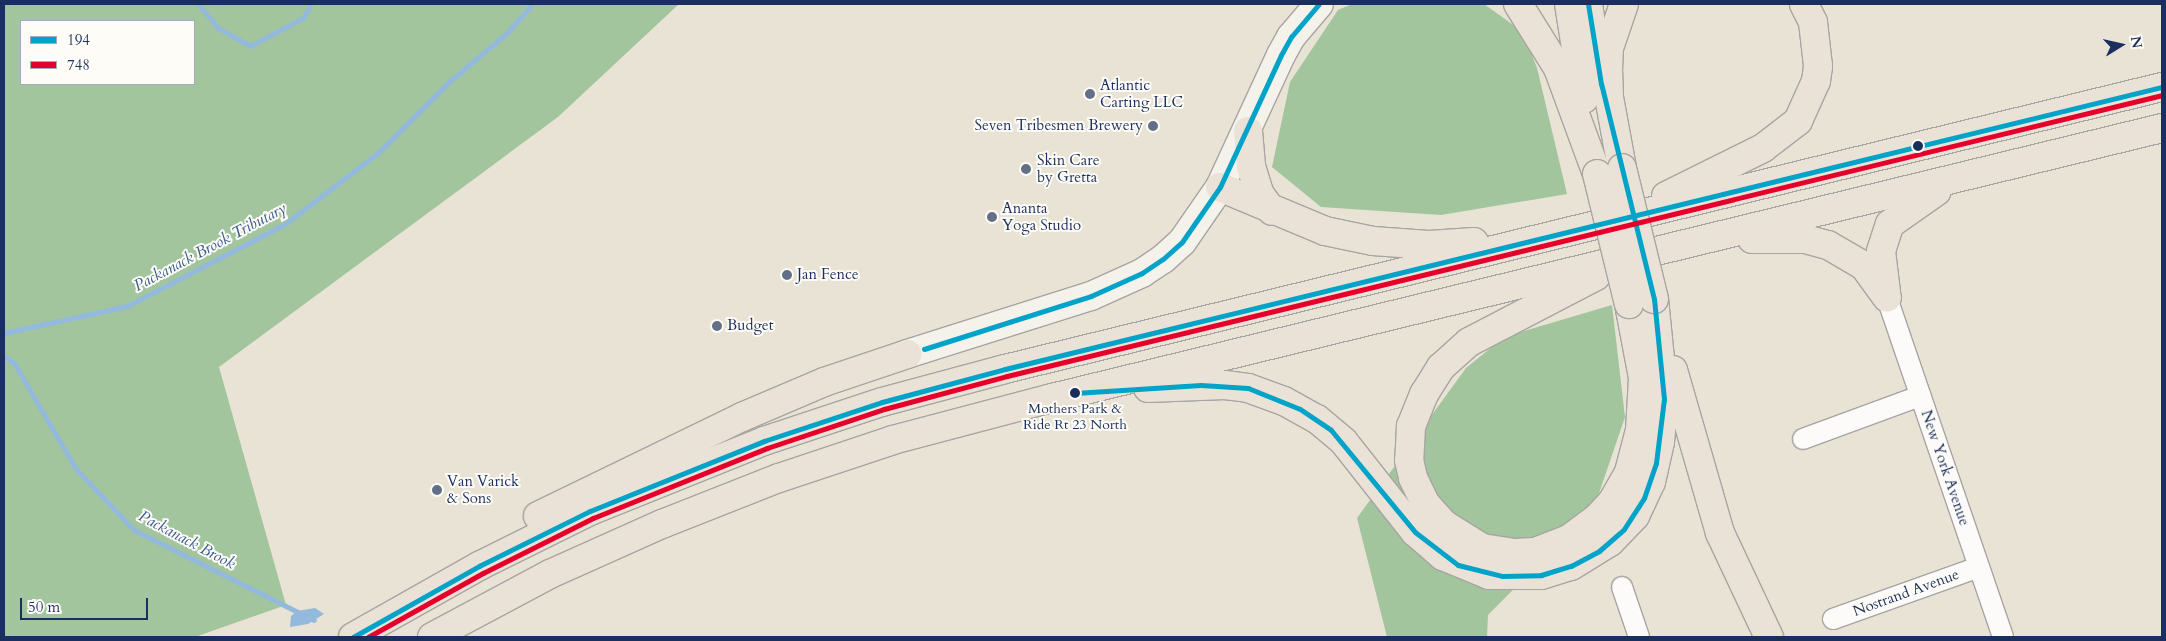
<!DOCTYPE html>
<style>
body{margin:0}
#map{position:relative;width:2166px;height:641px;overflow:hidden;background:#e8e3d4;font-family:Cardo,serif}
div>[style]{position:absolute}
.forest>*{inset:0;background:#a2c59e}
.water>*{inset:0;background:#93badc}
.stream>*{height:5px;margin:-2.5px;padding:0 2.5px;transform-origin:2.5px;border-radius:2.5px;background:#93badc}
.roads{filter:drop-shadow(1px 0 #a6a5a2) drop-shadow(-1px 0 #a6a5a2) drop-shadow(0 1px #a6a5a2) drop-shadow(0 -1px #a6a5a2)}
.minor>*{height:20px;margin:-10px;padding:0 10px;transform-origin:10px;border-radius:10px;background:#fcfbf9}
.secondary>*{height:28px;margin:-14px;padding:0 14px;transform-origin:14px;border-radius:14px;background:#f5f1eb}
.trunk>*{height:28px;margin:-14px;padding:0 14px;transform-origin:14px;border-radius:14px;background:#ebe2d7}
.bridges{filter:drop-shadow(1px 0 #a6a5a2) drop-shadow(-1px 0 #a6a5a2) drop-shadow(0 1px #a6a5a2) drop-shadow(0 -1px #a6a5a2)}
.trunk-bridge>*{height:28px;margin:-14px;padding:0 14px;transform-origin:14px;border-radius:14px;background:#ebe2d7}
.bus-1>*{height:5px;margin:-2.5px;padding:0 2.5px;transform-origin:2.5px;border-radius:2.5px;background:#01a3c8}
.bus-2>*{height:5px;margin:-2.5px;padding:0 2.5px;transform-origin:2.5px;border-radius:2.5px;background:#e4002b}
.dots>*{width:14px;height:14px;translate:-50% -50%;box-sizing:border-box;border:2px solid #fdfcf7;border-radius:50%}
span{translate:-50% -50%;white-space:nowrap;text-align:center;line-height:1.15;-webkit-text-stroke:4px #fdfcf7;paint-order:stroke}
.bus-label{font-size:14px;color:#1b2f5e}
.poi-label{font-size:15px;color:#1b2f5e}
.left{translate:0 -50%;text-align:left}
.right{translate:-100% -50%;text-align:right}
.street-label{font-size:15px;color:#1b2f5e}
.water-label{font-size:16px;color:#385a8b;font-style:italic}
.frame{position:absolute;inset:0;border:5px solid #1b2f5e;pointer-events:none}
.legend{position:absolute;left:20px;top:20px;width:175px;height:65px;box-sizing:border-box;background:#fdfcf7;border:1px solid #a3aaba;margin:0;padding:6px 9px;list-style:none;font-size:15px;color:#1b2f5e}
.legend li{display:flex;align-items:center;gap:10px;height:25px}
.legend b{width:25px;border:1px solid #a3aaba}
.north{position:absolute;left:2096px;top:20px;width:50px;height:50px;-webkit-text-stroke:4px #fdfcf7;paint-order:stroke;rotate:80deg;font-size:14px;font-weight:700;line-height:20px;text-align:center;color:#1b2f5e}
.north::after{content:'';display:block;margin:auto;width:18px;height:22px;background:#1b2f5e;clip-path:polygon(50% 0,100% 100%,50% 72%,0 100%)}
.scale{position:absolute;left:20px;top:598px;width:128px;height:22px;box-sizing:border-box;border:2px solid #1b2f5e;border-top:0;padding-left:6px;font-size:15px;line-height:18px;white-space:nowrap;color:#1b2f5e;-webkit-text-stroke:4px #fdfcf7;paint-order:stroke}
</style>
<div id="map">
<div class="forest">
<i style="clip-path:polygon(evenodd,4px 4px,679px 4px,558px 117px,219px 367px,286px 605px,195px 637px,4px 637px,4px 4px,21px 21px,194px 21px,194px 84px,21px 84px,21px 21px)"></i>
<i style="clip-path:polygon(1352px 4px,1484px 4px,1523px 32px,1537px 68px,1567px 194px,1441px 215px,1321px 207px,1272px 167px,1290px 82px,1338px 10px)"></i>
<i style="clip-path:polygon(1612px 305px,1625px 417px,1594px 508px,1488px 615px,1487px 637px,1387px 637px,1357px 518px,1466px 368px,1504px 337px)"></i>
</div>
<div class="water">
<i style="clip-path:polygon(315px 608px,324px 614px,308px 624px,290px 627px,291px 616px,297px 611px)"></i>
</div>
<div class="stream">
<i style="left:198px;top:4px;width:31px;rotate:50deg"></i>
<i style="left:218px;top:28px;width:37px;rotate:29deg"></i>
<i style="left:250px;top:46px;width:60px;rotate:-27.8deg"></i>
<i style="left:303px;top:18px;width:16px;rotate:-60deg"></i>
<i style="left:4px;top:333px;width:126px;rotate:-12.4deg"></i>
<i style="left:127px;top:306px;width:178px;rotate:-27.4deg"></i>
<i style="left:285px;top:224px;width:120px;rotate:-37.5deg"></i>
<i style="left:380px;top:151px;width:100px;rotate:-45deg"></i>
<i style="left:451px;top:80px;width:73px;rotate:-40deg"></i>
<i style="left:507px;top:33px;width:38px;rotate:-49deg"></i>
<i style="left:4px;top:356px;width:12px;rotate:35deg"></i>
<i style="left:14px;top:363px;width:123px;rotate:59.7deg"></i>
<i style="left:76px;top:469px;width:84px;rotate:46.4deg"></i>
<i style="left:134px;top:530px;width:201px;rotate:26.6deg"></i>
</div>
<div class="roads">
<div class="minor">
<i style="left:1887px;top:298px;width:358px;rotate:71.1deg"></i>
<i style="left:1803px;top:439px;width:125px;rotate:-20.2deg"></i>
<i style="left:1622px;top:587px;width:53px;rotate:71.2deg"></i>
<i style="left:1833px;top:619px;width:155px;rotate:-19.6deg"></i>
</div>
<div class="secondary">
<i style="left:907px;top:354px;width:193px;rotate:-17.5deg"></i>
<i style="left:1091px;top:296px;width:56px;rotate:-24.3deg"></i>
<i style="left:1142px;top:273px;width:25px;rotate:-34deg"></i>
<i style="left:1163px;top:259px;width:25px;rotate:-42deg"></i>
<i style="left:1182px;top:242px;width:67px;rotate:-55.4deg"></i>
<i style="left:1220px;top:187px;width:145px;rotate:-65.2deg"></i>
<i style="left:1281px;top:55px;width:21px;rotate:-61deg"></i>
<i style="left:1291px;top:37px;width:43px;rotate:-49.7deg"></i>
</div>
<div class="trunk">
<i style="left:1518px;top:4px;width:75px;rotate:58deg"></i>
<i style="left:1558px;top:68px;width:113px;rotate:69.8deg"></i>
<i style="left:1569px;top:4px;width:96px;rotate:81deg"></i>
<i style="left:1588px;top:4px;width:71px;rotate:81.1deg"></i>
<i style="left:1248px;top:131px;width:35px;rotate:85deg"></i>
<i style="left:1251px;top:166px;width:28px;rotate:73deg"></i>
<i style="left:1259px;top:193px;width:22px;rotate:54deg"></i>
<i style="left:1622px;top:168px;width:72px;rotate:-100.4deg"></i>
<i style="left:1609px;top:97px;width:25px;rotate:-92deg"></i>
<i style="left:1608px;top:72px;width:24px;rotate:-88deg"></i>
<i style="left:1609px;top:48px;width:46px;rotate:-71.2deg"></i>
<i style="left:1220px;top:187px;width:114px;rotate:22.7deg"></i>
<i style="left:1325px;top:231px;width:49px;rotate:11.8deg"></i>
<i style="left:1373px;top:241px;width:56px;rotate:4.1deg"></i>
<i style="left:1429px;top:245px;width:45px;rotate:-3.8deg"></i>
<i style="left:1666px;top:196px;width:108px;rotate:-26.3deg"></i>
<i style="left:1763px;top:148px;width:44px;rotate:-37.6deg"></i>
<i style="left:1798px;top:121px;width:44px;rotate:-65.8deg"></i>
<i style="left:1816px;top:81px;width:15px;rotate:-82deg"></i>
<i style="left:1818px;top:66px;width:44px;rotate:-96.5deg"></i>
<i style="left:1813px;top:22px;width:20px;rotate:-117deg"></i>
<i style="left:1752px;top:239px;width:53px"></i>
<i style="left:1805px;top:239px;width:24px;rotate:15deg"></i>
<i style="left:1828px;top:245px;width:42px;rotate:30.3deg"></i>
<i style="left:1864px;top:266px;width:39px;rotate:54deg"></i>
<i style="left:1596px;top:276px;width:143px;rotate:152.5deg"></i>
<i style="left:1469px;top:342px;width:38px;rotate:138deg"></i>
<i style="left:1441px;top:367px;width:32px;rotate:122deg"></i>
<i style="left:1424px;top:394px;width:35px;rotate:112deg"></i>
<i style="left:1411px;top:426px;width:34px;rotate:93deg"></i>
<i style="left:1409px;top:460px;width:18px;rotate:77deg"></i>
<i style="left:1413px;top:478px;width:28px;rotate:64deg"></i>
<i style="left:1425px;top:503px;width:30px;rotate:48deg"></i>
<i style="left:1445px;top:525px;width:44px;rotate:31.9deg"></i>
<i style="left:1482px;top:548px;width:33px;rotate:9deg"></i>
<i style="left:1515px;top:553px;width:20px;rotate:-3deg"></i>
<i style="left:1535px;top:552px;width:36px;rotate:-21deg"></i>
<i style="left:1569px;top:539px;width:36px;rotate:-37deg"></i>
<i style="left:1598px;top:517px;width:21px;rotate:-47deg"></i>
<i style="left:1612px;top:502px;width:34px;rotate:-60deg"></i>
<i style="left:1629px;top:472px;width:43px;rotate:-75.3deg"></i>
<i style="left:1640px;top:430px;width:52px;rotate:-86.7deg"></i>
<i style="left:1643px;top:378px;width:75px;rotate:-100.7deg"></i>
<i style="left:1886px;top:292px;width:41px;rotate:-97deg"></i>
<i style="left:1881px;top:251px;width:28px;rotate:-72deg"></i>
<i style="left:1890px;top:224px;width:57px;rotate:-35.1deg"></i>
<i style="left:1673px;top:370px;width:170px;rotate:73.9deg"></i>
<i style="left:1720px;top:533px;width:115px;rotate:64.8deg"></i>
<i style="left:1148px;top:388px;width:77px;rotate:-2.2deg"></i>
<i style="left:1225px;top:385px;width:23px;rotate:7deg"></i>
<i style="left:1248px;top:388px;width:38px;rotate:20deg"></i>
<i style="left:1284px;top:401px;width:38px;rotate:29deg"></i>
<i style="left:1317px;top:419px;width:35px;rotate:40deg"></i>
<i style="left:1344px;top:442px;width:115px;rotate:51.7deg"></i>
<i style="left:1415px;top:532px;width:37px;rotate:41deg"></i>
<i style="left:1443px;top:556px;width:50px;rotate:22.4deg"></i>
<i style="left:1489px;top:575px;width:52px"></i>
<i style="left:1541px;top:575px;width:31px;rotate:-17deg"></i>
<i style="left:1571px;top:566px;width:46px;rotate:-31.6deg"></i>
<i style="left:1610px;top:542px;width:36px;rotate:-46deg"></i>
<i style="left:1635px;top:516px;width:38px;rotate:-65deg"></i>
<i style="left:1651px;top:482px;width:41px;rotate:-77.3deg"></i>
<i style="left:1660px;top:442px;width:43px;rotate:-84.7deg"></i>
<i style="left:1664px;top:399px;width:100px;rotate:-95.7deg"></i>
<i style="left:538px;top:516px;width:227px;rotate:-25.9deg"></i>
<i style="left:742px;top:417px;width:89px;rotate:-23.1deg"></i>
<i style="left:824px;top:382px;width:88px;rotate:-18.6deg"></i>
<i style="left:353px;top:637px;width:145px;rotate:-29.4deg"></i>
<i style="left:479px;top:566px;width:124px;rotate:-26.4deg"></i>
<i style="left:590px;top:511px;width:188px;rotate:-21.9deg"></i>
<i style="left:764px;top:441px;width:124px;rotate:-18.3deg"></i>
<i style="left:882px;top:402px;width:127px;rotate:-15deg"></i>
<i style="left:1005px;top:369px;width:1191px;rotate:-13.7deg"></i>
<i style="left:432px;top:637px;width:134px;rotate:-28.1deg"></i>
<i style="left:550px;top:574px;width:123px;rotate:-24.1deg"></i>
<i style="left:662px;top:524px;width:126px;rotate:-21.5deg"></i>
<i style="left:779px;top:478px;width:120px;rotate:-18.4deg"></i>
<i style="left:893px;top:440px;width:164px;rotate:-14.8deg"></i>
<i style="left:1052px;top:398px;width:1142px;rotate:-13.67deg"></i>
</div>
</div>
<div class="bridges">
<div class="trunk-bridge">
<i style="left:1622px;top:168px;width:135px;rotate:76.3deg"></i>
<i style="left:1597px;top:174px;width:134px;rotate:76.2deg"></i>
</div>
</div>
<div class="bus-1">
<i style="left:924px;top:349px;width:175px;rotate:-17.6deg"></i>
<i style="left:1091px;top:296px;width:56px;rotate:-24.3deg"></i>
<i style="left:1142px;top:273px;width:25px;rotate:-34deg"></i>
<i style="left:1163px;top:259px;width:25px;rotate:-42deg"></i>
<i style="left:1182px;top:242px;width:67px;rotate:-55.4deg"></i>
<i style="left:1220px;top:187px;width:145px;rotate:-65.2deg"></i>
<i style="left:1281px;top:55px;width:21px;rotate:-61deg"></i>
<i style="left:1291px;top:37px;width:43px;rotate:-49.7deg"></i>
<i style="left:1075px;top:393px;width:126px;rotate:-3.6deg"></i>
<i style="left:1201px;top:385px;width:47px;rotate:3.7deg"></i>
<i style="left:1248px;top:388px;width:56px;rotate:22deg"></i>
<i style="left:1300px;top:409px;width:37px;rotate:34deg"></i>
<i style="left:1331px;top:430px;width:132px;rotate:50.5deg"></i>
<i style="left:1415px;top:532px;width:54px;rotate:37.5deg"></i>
<i style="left:1458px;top:565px;width:45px;rotate:14deg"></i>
<i style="left:1502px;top:576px;width:39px;rotate:-1deg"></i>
<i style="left:1541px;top:575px;width:31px;rotate:-17deg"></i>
<i style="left:1571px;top:566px;width:32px;rotate:-28deg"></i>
<i style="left:1599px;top:551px;width:33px;rotate:-41deg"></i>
<i style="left:1624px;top:529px;width:37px;rotate:-57deg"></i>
<i style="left:1644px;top:498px;width:37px;rotate:-71deg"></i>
<i style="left:1656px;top:463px;width:64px;rotate:-82.9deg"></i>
<i style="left:1664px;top:399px;width:100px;rotate:-95.7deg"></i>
<i style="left:1654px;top:299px;width:221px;rotate:-103.8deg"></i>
<i style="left:1601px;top:84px;width:81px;rotate:-99.2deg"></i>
<i style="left:353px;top:637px;width:145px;rotate:-29.4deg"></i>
<i style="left:479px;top:566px;width:124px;rotate:-26.4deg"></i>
<i style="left:590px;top:511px;width:188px;rotate:-21.9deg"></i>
<i style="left:764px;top:441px;width:124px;rotate:-18.3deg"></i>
<i style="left:882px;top:402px;width:127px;rotate:-15deg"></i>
<i style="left:1005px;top:369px;width:1191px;rotate:-13.7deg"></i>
</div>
<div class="bus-2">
<i style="left:368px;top:637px;width:132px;rotate:-29.1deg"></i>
<i style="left:483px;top:573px;width:123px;rotate:-26.6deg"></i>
<i style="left:593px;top:518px;width:188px;rotate:-21.9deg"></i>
<i style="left:767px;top:448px;width:123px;rotate:-18.4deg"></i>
<i style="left:884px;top:409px;width:127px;rotate:-15deg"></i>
<i style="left:1007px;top:376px;width:1189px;rotate:-13.67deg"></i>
</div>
<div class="dots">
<i style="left:1090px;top:94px;background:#636e87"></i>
<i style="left:1153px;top:126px;background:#636e87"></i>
<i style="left:1918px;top:146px;background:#1b2f5e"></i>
<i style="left:1026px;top:169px;background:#636e87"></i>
<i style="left:992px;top:217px;background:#636e87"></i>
<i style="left:787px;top:275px;background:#636e87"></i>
<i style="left:717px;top:326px;background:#636e87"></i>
<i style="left:1075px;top:393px;background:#1b2f5e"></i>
<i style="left:437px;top:490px;background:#636e87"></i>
</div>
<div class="bus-label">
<span style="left:1075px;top:417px">Mothers Park &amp;<br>Ride Rt 23 North</span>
</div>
<div class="poi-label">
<span class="left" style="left:1100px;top:94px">Atlantic<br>Carting LLC</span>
<span class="right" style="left:1143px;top:126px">Seven Tribesmen Brewery</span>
<span class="left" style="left:1037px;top:169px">Skin Care<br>by Gretta</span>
<span class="left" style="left:1002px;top:217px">Ananta<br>Yoga Studio</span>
<span class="left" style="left:797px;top:275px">Jan Fence</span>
<span class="left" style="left:727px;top:326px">Budget</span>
<span class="left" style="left:447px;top:490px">Van Varick<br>&amp; Sons</span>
</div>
<div class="street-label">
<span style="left:1945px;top:468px;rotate:71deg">New York Avenue</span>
<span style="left:1906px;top:593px;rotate:-20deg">Nostrand Avenue</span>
</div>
<div class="water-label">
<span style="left:210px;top:247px;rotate:-28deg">Packanack Brook Tributary</span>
<span style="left:187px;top:540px;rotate:28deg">Packanack Brook</span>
</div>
<div class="frame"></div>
<ul class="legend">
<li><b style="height:6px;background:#01a3c8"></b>194</li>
<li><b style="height:6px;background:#e4002b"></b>748</li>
</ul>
<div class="north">N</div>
<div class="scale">50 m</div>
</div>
